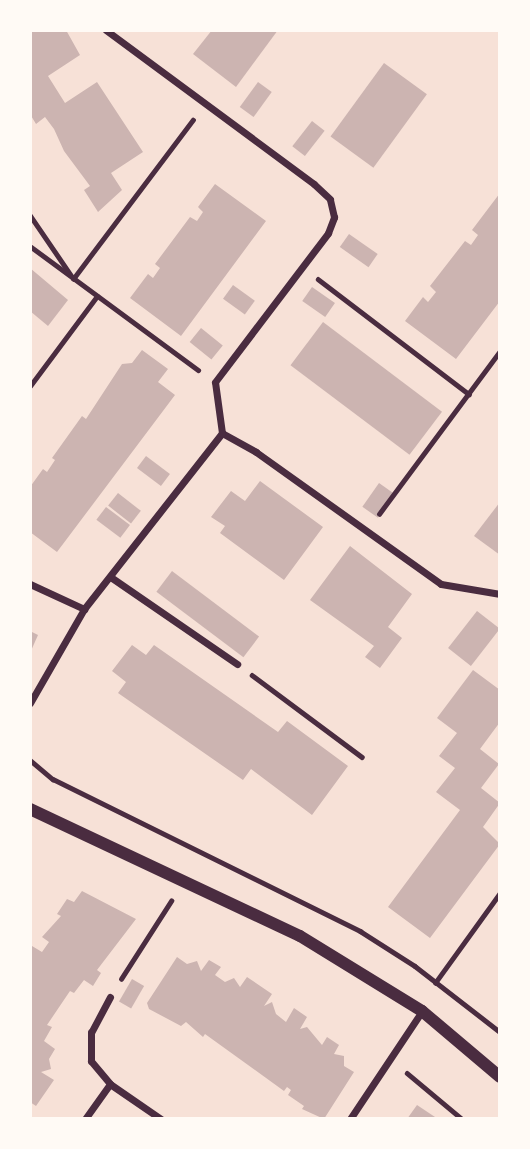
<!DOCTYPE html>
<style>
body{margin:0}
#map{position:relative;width:530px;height:1149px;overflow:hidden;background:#f7e1d7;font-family:Commissioner,sans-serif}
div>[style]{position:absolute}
.building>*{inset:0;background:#ccb4b1;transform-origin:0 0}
.path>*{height:4.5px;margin:-2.25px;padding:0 2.25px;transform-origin:2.25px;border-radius:2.25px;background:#4a2c40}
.minor>*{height:7px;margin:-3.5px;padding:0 3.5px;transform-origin:3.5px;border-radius:3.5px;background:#4a2c40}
.tertiary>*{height:12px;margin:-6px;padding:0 6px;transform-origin:6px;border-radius:6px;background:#4a2c40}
span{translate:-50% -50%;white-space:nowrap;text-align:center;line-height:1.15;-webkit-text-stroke:5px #fffaf5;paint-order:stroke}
.frame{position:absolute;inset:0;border:32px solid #fffaf5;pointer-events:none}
</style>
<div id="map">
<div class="building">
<i style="clip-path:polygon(30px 30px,66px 30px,80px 55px,48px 76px,65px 103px,97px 82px,143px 152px,111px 173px,122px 190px,98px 212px,84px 190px,90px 186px,64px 151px,54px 129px,45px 117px,36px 124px,30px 114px)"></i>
<i style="clip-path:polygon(212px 30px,278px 30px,236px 87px,193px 54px)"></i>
<i style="left:384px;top:63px;width:53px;height:91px;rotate:36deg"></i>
<i style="left:258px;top:82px;width:17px;height:31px;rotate:36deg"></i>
<i style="left:312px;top:121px;width:16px;height:32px;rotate:38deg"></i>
<i style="clip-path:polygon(215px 184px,266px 221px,181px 336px,130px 298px,148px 274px,153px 278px,160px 268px,155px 264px,190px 217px,197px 221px,203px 212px,198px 207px)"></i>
<i style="clip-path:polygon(500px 193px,500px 301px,456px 359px,405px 321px,423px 297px,428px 302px,436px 292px,430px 286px,465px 241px,471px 245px,478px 235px,472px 230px)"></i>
<i style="left:349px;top:234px;width:35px;height:16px;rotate:35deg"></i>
<i style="clip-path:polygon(30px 268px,68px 300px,48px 326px,30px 311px)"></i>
<i style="left:233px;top:285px;width:27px;height:17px;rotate:36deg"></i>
<i style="left:312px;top:287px;width:28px;height:17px;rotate:35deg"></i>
<i style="left:323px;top:322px;width:149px;height:54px;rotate:37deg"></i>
<i style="left:201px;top:328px;width:28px;height:18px;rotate:39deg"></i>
<i style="clip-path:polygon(142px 350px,168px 369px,158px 382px,175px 395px,57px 552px,30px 532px,30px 487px,43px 469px,47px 472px,55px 460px,52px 458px,82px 416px,86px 419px,122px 364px,132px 363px)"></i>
<i style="left:146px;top:456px;width:30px;height:15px;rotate:37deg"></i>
<i style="clip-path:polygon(260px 481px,323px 527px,284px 580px,220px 533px,225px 526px,211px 517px,231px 491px,245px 501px)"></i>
<i style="left:379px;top:483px;width:19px;height:29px;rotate:35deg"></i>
<i style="left:118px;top:493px;width:29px;height:16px;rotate:38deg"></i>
<i style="clip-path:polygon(500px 502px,500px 555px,474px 536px)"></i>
<i style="left:106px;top:507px;width:30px;height:16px;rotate:37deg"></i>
<i style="clip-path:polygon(350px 546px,412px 594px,388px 627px,402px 638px,380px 668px,365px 657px,374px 646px,310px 600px)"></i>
<i style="left:172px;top:571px;width:109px;height:26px;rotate:37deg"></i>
<i style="left:477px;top:611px;width:29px;height:47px;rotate:38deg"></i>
<i style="clip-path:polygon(30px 631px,38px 635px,30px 653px)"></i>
<i style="clip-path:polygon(132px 645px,146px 655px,154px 645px,278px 732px,287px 721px,348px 766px,312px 815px,251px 769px,243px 780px,118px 693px,126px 682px,112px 671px)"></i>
<i style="clip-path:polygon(473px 670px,500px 690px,500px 722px,480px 749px,499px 764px,481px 788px,500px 803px,483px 827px,500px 844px,430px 938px,388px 907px,460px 810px,436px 792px,455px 768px,439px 756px,457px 733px,437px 718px)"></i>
<i style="clip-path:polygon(82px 891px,136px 919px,97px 970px,101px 973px,93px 986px,84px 980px,74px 993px,70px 991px,47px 1025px,52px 1027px,44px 1041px,55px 1049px,49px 1059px,51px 1069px,41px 1072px,54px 1080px,36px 1106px,30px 1102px,30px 950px,32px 946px,42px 952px,49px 942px,42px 937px,61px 916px,57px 914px,67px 899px,74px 902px)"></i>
<i style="clip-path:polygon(177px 957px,187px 964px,197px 961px,201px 971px,209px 960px,221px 967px,215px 975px,225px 982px,234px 978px,240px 987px,247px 977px,272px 994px,264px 1006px,272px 1002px,276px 1014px,286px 1022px,294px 1008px,307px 1017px,300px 1029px,307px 1027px,322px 1045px,327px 1037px,339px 1045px,334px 1054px,344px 1056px,344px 1066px,354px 1072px,324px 1119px,302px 1109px,304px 1106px,288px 1095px,291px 1090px,287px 1087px,284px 1091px,205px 1034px,203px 1037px,186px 1022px,181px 1026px,149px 1009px,147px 1003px)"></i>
<i style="left:132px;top:979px;width:14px;height:26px;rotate:30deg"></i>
<i style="clip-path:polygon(417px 1105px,438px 1119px,407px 1119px)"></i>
</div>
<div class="path">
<i style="left:30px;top:215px;width:73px;rotate:55.7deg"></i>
<i style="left:30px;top:246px;width:209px;rotate:36.4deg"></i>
<i style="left:73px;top:279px;width:199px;rotate:-53deg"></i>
<i style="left:318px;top:279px;width:190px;rotate:37.3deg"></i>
<i style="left:30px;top:386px;width:112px;rotate:-53.3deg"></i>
<i style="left:379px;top:514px;width:203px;rotate:-53.4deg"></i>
<i style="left:252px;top:675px;width:137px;rotate:36.7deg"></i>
<i style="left:30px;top:760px;width:30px;rotate:40deg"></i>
<i style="left:53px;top:779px;width:343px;rotate:26.3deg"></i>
<i style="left:360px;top:931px;width:65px;rotate:32.5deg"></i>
<i style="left:415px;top:966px;width:108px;rotate:37.8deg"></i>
<i style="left:121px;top:979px;width:93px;rotate:-57.3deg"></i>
<i style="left:435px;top:983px;width:111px;rotate:-54.2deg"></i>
<i style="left:407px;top:1073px;width:72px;rotate:39.9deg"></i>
</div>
<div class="minor">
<i style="left:222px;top:433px;width:39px;rotate:29deg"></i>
<i style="left:256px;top:452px;width:227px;rotate:35.5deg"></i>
<i style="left:441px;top:584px;width:60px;rotate:9.6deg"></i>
<i style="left:112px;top:578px;width:152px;rotate:34.5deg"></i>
<i style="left:30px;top:584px;width:60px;rotate:24.8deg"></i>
<i style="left:30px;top:703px;width:108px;rotate:-60.1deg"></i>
<i style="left:84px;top:609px;width:224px;rotate:-51.9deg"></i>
<i style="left:222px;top:433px;width:51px;rotate:-97.8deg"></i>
<i style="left:215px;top:382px;width:187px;rotate:-52.8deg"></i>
<i style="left:328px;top:233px;width:17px;rotate:-69deg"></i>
<i style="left:334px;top:217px;width:18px;rotate:-103deg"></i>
<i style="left:330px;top:199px;width:22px;rotate:-137deg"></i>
<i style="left:314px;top:184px;width:259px;rotate:-143.5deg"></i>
<i style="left:110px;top:997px;width:40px;rotate:118deg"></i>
<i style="left:91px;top:1032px;width:29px;rotate:90deg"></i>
<i style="left:91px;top:1061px;width:30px;rotate:50deg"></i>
<i style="left:110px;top:1084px;width:62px;rotate:34.5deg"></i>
<i style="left:85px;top:1119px;width:43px;rotate:-54.5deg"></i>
<i style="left:350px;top:1119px;width:130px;rotate:-56.3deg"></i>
</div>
<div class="tertiary">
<i style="left:30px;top:809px;width:298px;rotate:25.2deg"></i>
<i style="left:300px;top:936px;width:143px;rotate:31.6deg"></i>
<i style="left:422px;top:1011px;width:102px;rotate:40.2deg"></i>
</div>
<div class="frame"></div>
</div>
